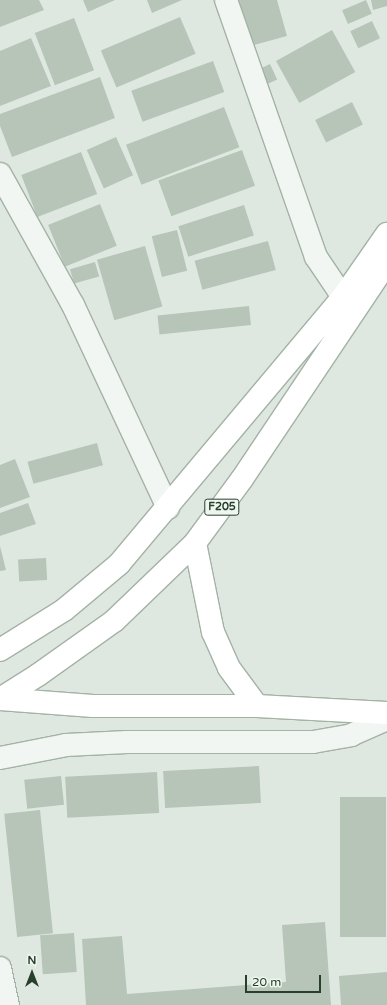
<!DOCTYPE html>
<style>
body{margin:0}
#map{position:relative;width:387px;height:1005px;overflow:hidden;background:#dfe8e0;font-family:"Varela Round",sans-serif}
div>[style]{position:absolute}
.building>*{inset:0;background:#b6c5b8;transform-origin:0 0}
.roads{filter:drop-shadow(1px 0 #a4b2a6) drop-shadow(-1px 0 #a4b2a6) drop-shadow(0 1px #a4b2a6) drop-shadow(0 -1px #a4b2a6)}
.minor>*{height:22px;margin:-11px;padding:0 11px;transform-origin:11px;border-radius:11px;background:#f2f6f2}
.major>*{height:22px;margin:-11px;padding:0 11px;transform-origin:11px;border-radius:11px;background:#fff}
span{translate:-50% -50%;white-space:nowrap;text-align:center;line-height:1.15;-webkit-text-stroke:3px #eff6ef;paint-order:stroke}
.shield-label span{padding:1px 3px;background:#eff6ef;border:1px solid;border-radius:3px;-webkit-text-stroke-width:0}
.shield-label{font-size:11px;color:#283f2b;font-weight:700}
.north{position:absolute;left:12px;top:953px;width:40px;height:40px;-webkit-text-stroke:3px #eff6ef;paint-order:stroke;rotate:0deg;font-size:11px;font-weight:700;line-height:16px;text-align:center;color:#283f2b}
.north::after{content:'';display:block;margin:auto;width:14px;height:18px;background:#283f2b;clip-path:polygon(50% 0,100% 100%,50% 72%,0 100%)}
.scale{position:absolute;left:245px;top:975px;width:76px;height:18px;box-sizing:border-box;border:2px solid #283f2b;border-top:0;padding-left:5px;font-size:12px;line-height:14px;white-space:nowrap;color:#283f2b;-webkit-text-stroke:3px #eff6ef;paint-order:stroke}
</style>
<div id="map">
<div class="building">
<i style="clip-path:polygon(0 0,39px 0,44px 10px,0 27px)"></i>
<i style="clip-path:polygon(83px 0,115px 0,88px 12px)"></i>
<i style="clip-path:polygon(147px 0,182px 0,152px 13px)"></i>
<i style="clip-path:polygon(236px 0,277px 0,287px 36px,250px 46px)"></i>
<i style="left:366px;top:0;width:15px;height:26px;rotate:67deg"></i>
<i style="clip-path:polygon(371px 0,387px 0,387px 6px,373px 10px)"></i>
<i style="left:180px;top:17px;width:40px;height:86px;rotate:67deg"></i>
<i style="left:74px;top:18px;width:56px;height:42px;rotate:69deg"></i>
<i style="left:372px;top:21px;width:19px;height:24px;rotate:65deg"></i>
<i style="left:332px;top:30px;width:48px;height:64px;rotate:61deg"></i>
<i style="clip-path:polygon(31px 38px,51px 86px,0 106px,0 51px)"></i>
<i style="left:213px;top:61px;width:33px;height:87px;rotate:70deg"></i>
<i style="left:270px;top:64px;width:17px;height:18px;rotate:65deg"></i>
<i style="clip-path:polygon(100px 77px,115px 118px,12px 157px,0 126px,0 114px)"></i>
<i style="left:352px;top:102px;width:25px;height:41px;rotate:64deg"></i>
<i style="left:224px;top:107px;width:43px;height:105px;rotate:69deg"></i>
<i style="left:116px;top:137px;width:42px;height:32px;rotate:66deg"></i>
<i style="left:242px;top:150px;width:38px;height:89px;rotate:70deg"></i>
<i style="left:81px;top:152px;width:45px;height:64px;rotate:69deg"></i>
<i style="left:100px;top:204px;width:45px;height:56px;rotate:68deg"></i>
<i style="left:244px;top:205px;width:32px;height:69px;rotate:72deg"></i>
<i style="left:177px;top:230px;width:42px;height:26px;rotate:76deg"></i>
<i style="left:268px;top:241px;width:30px;height:76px;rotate:75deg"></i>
<i style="left:145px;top:246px;width:63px;height:50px;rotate:74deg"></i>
<i style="left:95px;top:262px;width:15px;height:26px;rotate:74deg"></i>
<i style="left:249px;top:306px;width:19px;height:92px;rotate:84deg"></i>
<i style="left:97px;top:443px;width:23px;height:72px;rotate:75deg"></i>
<i style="clip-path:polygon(15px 459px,30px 497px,0 508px,0 465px)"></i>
<i style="clip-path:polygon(28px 503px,36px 524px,0 536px,0 513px)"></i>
<i style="clip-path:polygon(0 546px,6px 570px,0 571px)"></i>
<i style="left:46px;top:558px;width:22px;height:28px;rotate:87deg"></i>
<i style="left:259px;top:766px;width:37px;height:96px;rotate:87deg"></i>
<i style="left:157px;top:772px;width:41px;height:92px;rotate:87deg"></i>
<i style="left:61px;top:776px;width:29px;height:37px;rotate:84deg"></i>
<i style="left:386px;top:797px;width:140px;height:46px;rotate:90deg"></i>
<i style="left:40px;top:810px;width:124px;height:36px;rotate:84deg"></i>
<i style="clip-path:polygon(325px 922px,331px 1005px,86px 1005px,82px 939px,122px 936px,127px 994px,286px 982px,282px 925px)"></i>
<i style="left:74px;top:933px;width:39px;height:34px;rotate:86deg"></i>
<i style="clip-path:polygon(387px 972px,387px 1005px,341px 1005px,339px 976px)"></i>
</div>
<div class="roads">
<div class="minor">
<i style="left:226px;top:0;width:272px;rotate:70.7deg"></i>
<i style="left:316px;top:257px;width:48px;rotate:56deg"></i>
<i style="left:0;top:174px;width:150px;rotate:60.9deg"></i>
<i style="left:73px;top:305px;width:224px;rotate:64.9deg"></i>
<i style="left:0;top:758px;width:67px;rotate:-11.1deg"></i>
<i style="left:66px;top:745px;width:61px;rotate:-2.8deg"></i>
<i style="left:127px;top:742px;width:186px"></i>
<i style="left:313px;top:742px;width:39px;rotate:-10deg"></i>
<i style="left:351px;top:735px;width:39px;rotate:-24deg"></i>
<i style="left:0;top:968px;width:38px;rotate:78deg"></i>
</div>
<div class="major">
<i style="left:195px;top:543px;width:91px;rotate:78.6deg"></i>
<i style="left:213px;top:632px;width:39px;rotate:66deg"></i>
<i style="left:229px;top:668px;width:47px;rotate:53.6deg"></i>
<i style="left:0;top:650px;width:75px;rotate:-32deg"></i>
<i style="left:64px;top:610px;width:72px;rotate:-39.9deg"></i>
<i style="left:119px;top:564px;width:349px;rotate:-50deg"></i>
<i style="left:343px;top:297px;width:77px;rotate:-55.1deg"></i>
<i style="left:0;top:699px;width:45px;rotate:-32.3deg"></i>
<i style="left:38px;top:675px;width:93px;rotate:-35.4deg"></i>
<i style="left:114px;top:621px;width:112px;rotate:-43.9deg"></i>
<i style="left:195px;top:543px;width:79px;rotate:-53.7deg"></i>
<i style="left:242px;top:479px;width:261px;rotate:-56.2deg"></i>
<i style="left:0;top:699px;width:93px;rotate:4.3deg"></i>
<i style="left:93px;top:706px;width:164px"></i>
<i style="left:257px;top:706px;width:130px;rotate:3.1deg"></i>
</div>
</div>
<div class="shield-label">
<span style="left:222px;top:507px">F205</span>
</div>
<div class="north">N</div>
<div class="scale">20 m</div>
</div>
